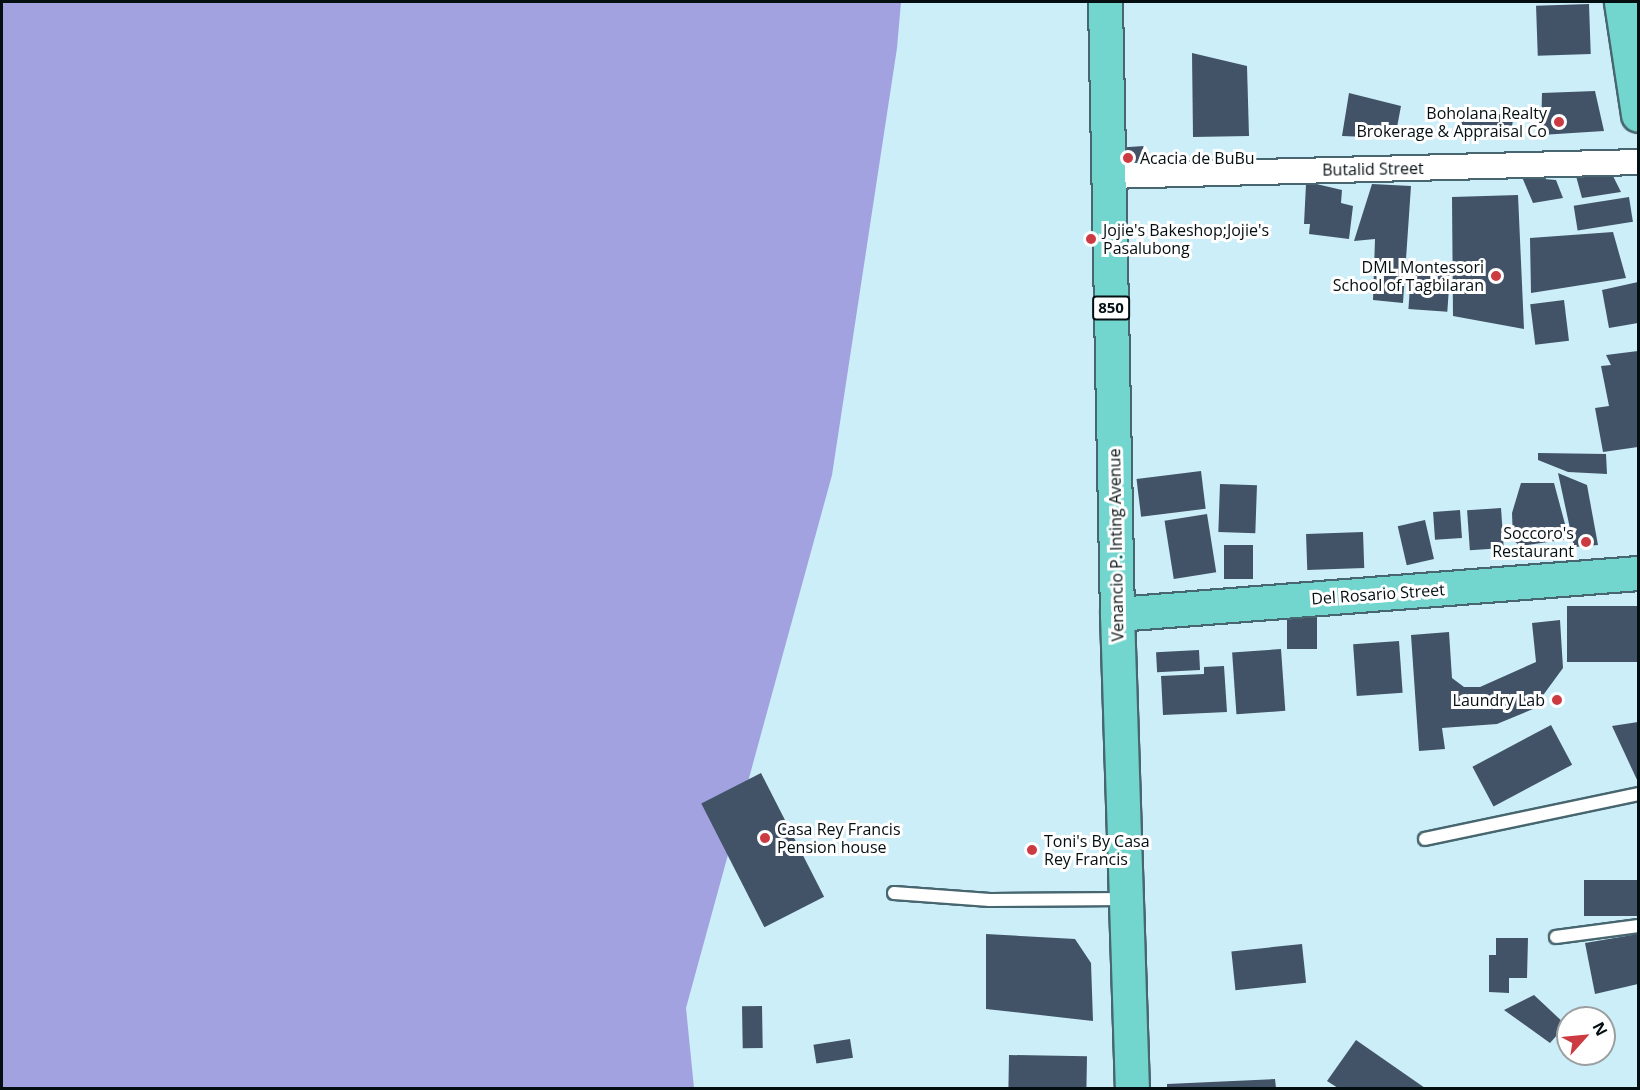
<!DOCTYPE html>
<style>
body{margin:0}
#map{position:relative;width:1640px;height:1090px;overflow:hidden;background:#cceef9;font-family:"Open Sans",sans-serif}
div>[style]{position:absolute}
.water>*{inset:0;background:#a3a2e0}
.building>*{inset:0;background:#425367;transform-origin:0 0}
.roads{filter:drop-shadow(2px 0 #47666f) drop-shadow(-2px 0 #47666f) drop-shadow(0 2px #47666f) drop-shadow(0 -2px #47666f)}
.lane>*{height:12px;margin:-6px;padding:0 6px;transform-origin:6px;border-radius:6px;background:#fff}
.street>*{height:24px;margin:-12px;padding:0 12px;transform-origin:12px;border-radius:12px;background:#fff}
.primary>*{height:33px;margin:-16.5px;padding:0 16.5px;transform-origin:16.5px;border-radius:16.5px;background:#73d6ce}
.dots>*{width:16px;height:16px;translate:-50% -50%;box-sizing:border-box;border:3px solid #fff;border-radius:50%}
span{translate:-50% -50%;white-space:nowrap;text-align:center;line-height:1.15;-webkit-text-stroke:6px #fff;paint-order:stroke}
.shield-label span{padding:2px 4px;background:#fff;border:2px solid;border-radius:4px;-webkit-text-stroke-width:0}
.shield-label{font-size:15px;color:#040f12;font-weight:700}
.poi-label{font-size:16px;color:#040f12}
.right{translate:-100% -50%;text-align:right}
.left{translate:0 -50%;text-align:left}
.street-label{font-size:16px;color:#040f12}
.frame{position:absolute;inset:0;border:3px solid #040f12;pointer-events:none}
.north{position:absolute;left:1556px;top:1006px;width:60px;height:60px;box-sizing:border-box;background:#fff;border:2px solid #9b9fa0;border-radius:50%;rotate:63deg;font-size:16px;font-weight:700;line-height:24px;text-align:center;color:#040f12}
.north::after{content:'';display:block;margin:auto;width:21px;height:27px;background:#cb3b41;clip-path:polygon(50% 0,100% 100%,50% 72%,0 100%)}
</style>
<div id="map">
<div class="water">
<i style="clip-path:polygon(2px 2px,901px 2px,897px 48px,832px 475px,686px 1008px,694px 1088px,2px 1088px)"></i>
</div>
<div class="building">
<i style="left:1589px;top:4px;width:50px;height:53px;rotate:88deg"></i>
<i style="clip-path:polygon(1192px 53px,1247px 66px,1249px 136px,1193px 137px)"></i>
<i style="clip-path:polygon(1595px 91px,1604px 131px,1541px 135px,1542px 93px)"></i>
<i style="clip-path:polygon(1349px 93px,1401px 106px,1395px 138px,1342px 136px)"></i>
<i style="clip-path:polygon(1461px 112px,1514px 115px,1510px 137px,1461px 140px)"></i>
<i style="clip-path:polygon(1144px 146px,1142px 168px,1114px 169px,1114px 148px)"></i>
<i style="clip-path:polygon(1612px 174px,1621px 192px,1582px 198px,1576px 176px)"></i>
<i style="clip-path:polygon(1522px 177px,1556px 180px,1563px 198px,1533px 203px)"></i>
<i style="clip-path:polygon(1312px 183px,1342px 190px,1341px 203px,1353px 206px,1349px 239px,1309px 234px,1310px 224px,1304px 224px,1306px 184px)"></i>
<i style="clip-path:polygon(1372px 184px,1411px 186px,1403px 303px,1373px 300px,1375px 239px,1354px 241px)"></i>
<i style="clip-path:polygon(1518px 195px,1524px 329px,1453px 316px,1452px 197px)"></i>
<i style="left:1629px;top:197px;width:25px;height:56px;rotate:81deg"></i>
<i style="clip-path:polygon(1613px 232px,1626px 278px,1531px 293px,1530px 238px)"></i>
<i style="left:1411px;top:272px;width:39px;height:37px;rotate:4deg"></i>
<i style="clip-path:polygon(1638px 282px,1638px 323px,1609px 328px,1602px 290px)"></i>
<i style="left:1564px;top:300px;width:41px;height:34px;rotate:83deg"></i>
<i style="clip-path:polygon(1638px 351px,1638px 447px,1603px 452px,1595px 408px,1609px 406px,1601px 366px,1611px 365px,1606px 355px)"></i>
<i style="clip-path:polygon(1538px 453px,1606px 454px,1607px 474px,1568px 472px,1538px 460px)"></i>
<i style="left:1201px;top:471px;width:38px;height:65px;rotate:83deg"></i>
<i style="clip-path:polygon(1558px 473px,1587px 485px,1598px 545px,1574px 547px)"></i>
<i style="clip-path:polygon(1521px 483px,1554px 483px,1569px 539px,1520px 546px,1513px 540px,1512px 513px)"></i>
<i style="left:1220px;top:484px;width:37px;height:48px;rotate:2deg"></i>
<i style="left:1501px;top:508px;width:40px;height:34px;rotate:86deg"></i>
<i style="left:1460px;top:510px;width:28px;height:27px;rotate:86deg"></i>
<i style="left:1207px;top:514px;width:59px;height:43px;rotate:81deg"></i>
<i style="left:1425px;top:520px;width:40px;height:28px;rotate:77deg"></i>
<i style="left:1363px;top:532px;width:36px;height:57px;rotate:88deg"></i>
<i style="left:1224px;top:545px;width:29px;height:34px"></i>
<i style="left:1638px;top:606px;width:56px;height:71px;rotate:90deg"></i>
<i style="left:1287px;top:617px;width:30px;height:32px"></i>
<i style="clip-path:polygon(1560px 620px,1563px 668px,1533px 709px,1497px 724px,1442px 728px,1445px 749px,1419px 751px,1411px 635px,1449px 632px,1452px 678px,1464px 687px,1480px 687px,1536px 662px,1532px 623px)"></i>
<i style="left:1399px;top:641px;width:52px;height:46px;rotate:86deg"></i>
<i style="left:1281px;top:649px;width:62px;height:49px;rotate:86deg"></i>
<i style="left:1199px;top:650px;width:20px;height:43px;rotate:87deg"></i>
<i style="clip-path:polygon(1224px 666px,1227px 712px,1163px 715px,1161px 676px,1204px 674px,1204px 667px)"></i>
<i style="clip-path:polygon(1638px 722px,1638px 782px,1612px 726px)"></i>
<i style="left:1551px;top:725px;width:45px;height:89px;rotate:62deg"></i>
<i style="left:761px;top:773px;width:139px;height:67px;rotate:63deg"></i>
<i style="left:1638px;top:880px;width:36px;height:54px;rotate:90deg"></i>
<i style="clip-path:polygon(986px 934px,1075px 939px,1091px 963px,1093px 1021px,986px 1009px)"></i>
<i style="clip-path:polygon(1638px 934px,1638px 984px,1595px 994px,1585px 943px)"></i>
<i style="clip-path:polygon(1496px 938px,1528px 938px,1527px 978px,1509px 978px,1509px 993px,1489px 992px,1489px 955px,1496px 955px)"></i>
<i style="left:1302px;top:944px;width:39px;height:71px;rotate:84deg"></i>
<i style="clip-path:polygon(1534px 995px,1566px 1025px,1550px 1043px,1504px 1010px)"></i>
<i style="left:762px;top:1006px;width:42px;height:20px;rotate:89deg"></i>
<i style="left:850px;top:1039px;width:19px;height:37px;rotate:81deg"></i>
<i style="clip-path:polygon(1356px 1040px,1425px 1088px,1338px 1088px,1327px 1081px)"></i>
<i style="left:1009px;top:1055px;width:78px;height:33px;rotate:1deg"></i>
<i style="clip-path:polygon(1275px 1079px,1276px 1088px,1167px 1088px,1167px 1084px)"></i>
</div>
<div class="roads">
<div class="lane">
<i style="left:1425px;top:839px;width:218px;rotate:-11.9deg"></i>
<i style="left:894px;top:893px;width:96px;rotate:4.2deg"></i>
<i style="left:990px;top:900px;width:135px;rotate:-0.4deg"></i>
<i style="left:1556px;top:937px;width:83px;rotate:-7.6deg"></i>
</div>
<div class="street">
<i style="left:1108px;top:176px;width:530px;rotate:-1.51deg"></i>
</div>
<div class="primary">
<i style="left:1105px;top:2px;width:612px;rotate:88.88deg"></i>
<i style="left:1117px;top:614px;width:474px;rotate:88.2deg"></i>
<i style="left:1621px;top:2px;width:114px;rotate:81.4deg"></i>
<i style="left:1117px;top:614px;width:523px;rotate:-4.5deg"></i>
</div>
</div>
<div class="dots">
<i style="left:1559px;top:122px;background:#cb3b41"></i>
<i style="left:1128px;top:158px;background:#cb3b41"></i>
<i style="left:1091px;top:239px;background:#cb3b41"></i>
<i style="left:1496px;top:276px;background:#cb3b41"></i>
<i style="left:1586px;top:542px;background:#cb3b41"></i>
<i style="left:1557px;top:700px;background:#cb3b41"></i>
<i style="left:765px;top:838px;background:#cb3b41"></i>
<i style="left:1032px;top:850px;background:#cb3b41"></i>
</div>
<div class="shield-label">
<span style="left:1111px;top:308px">850</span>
</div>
<div class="poi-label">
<span class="right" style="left:1547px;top:122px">Boholana Realty<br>Brokerage &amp; Appraisal Co</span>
<span class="left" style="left:1140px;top:158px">Acacia de BuBu</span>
<span class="left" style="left:1103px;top:239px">Jojie's Bakeshop;Jojie's<br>Pasalubong</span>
<span class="right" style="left:1484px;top:276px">DML Montessori<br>School of Tagbilaran</span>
<span class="right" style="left:1574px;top:542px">Soccoro's<br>Restaurant</span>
<span class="right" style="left:1545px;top:700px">Laundry Lab</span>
<span class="left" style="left:777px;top:838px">Casa Rey Francis<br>Pension house</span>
<span class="left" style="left:1044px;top:850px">Toni's By Casa<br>Rey Francis</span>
</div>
<div class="street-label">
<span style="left:1373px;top:169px;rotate:-1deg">Butalid Street</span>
<span style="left:1116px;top:545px;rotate:-91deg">Venancio P. Inting Avenue</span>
<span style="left:1378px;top:594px;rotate:-4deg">Del Rosario Street</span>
</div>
<div class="frame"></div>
<div class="north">N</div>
</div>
